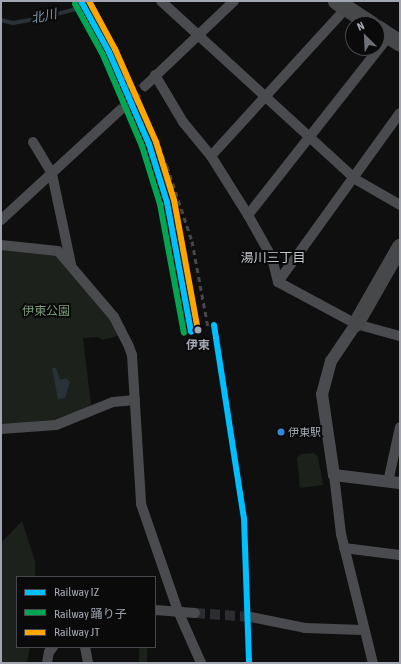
<!DOCTYPE html>
<meta charset="utf-8">
<style>
body{margin:0}
#map{position:relative;width:401px;height:664px;overflow:hidden;background:#0f0f10;font-family:"Asap Condensed","Noto Sans JP",sans-serif}
div>[style]{position:absolute}
.green>*{inset:0;background:#1c211c;transform-origin:0 0}
.water>*{inset:0;background:#2a3238}
.stream>*{height:3.5px;margin:-1.75px;padding:0 1.75px;transform-origin:1.75px;border-radius:1.75px;background:#2a3238}
.minor-tunnel>*{height:10px;margin-top:-5px;transform-origin:0;background:repeating-linear-gradient(90deg,#2c2d30 0 10px,transparent 0 15px)}
.minor>*{height:10px;margin:-5px;padding:0 5px;transform-origin:5px;border-radius:5px;background:#4a4b4e}
.tertiary>*{height:12px;margin:-6px;padding:0 6px;transform-origin:6px;border-radius:6px;background:#4a4b4e}
.primary>*{height:16px;margin:-8px;padding:0 8px;transform-origin:8px;border-radius:8px;background:#46484a}
.trunk>*{height:17px;margin:-8.5px;padding:0 8.5px;transform-origin:8.5px;border-radius:8.5px;background:#46484a}
.rail>*{height:3px;margin-top:-1.5px;transform-origin:0;background:repeating-linear-gradient(90deg,#464749 0 5px,transparent 0 9px)}
.rail-1>*{height:6px;margin:-3px;padding:0 3px;transform-origin:3px;border-radius:3px;background:#00bfff}
.rail-2>*{height:6px;margin:-3px;padding:0 3px;transform-origin:3px;border-radius:3px;background:#00a651}
.rail-3>*{height:6px;margin:-3px;padding:0 3px;transform-origin:3px;border-radius:3px;background:#ffa500}
.dots>*{width:11px;height:11px;translate:-50% -50%;box-sizing:border-box;border:2px solid #0a0a0b;border-radius:50%}
span{translate:-50% -50%;white-space:nowrap;text-align:center;line-height:1.15;-webkit-text-stroke:4px #0a0a0b;paint-order:stroke}
.bus-label{font-size:11px;color:#a1a6b0}
.left{translate:0 -50%;text-align:left}
.park-label{font-size:12px;color:#799a79}
.stop-label{font-size:12px;color:#a1a6b0;font-weight:700}
.water-label{font-size:13px;color:#7995a9;font-style:italic}
.neighbourhood-label{font-size:13px;color:#c1c5cc}
.frame{position:absolute;inset:0;border:2px solid #a1a6b0;pointer-events:none}
.legend{position:absolute;left:16px;top:576px;width:140px;height:72px;box-sizing:border-box;background:#0a0a0b;border:1px solid #46484d;margin:0;padding:5px 7px;list-style:none;font-size:12px;color:#a1a6b0}
.legend li{display:flex;align-items:center;gap:8px;height:20px}
.legend b{width:20px;border:1px solid #46484d}
.north{position:absolute;left:345px;top:16px;width:40px;height:40px;box-sizing:border-box;background:#0a0a0b;border:1px solid #46484d;border-radius:50%;rotate:336deg;font-size:11px;font-weight:700;line-height:16px;text-align:center;color:#a1a6b0}
.north::after{content:'';display:block;margin:auto;width:14px;height:18px;background:#6e7178;clip-path:polygon(50% 0,100% 100%,50% 72%,0 100%)}
</style>
<div id="map">
<div class="green">
<i style="clip-path:polygon(1px 249px,55px 255px,113px 322px,120px 335px,103px 340px,97px 337px,83px 338px,91px 405px,54px 423px,1px 425px)"></i>
<i style="clip-path:polygon(314px 453px,318px 457px,323px 485px,300px 488px,297px 458px,301px 454px)"></i>
<i style="clip-path:polygon(22px 521px,35px 561px,35px 577px,17px 577px,17px 647px,30px 647px,27px 663px,1px 663px,1px 543px)"></i>
<i style="left:139px;top:647px;width:8px;height:16px"></i>
</div>
<div class="water">
<i style="clip-path:polygon(52px 368px,56px 368px,60px 380px,66px 378px,70px 382px,65px 398px,58px 399px)"></i>
</div>
<div class="stream">
<i style="left:1px;top:20px;width:12px;rotate:14deg"></i>
<i style="left:13px;top:23px;width:34px;rotate:-10deg"></i>
<i style="left:46px;top:17px;width:28px;rotate:-15deg"></i>
<i style="left:73px;top:10px;width:15px;rotate:-37deg"></i>
</div>
<div class="minor-tunnel">
<i style="left:120px;top:110px;width:35px;rotate:-44deg"></i>
<i style="left:195px;top:613px;width:56px;rotate:4.1deg"></i>
</div>
<div class="minor">
<i style="left:161px;top:1px;width:263px;rotate:42.5deg"></i>
<i style="left:355px;top:179px;width:52px;rotate:30deg"></i>
<i style="left:155px;top:75px;width:55px;rotate:59.2deg"></i>
<i style="left:183px;top:122px;width:44px;rotate:50.5deg"></i>
<i style="left:211px;top:156px;width:70px;rotate:57.9deg"></i>
<i style="left:248px;top:215px;width:49px;rotate:60.8deg"></i>
<i style="left:272px;top:258px;width:25px;rotate:76deg"></i>
<i style="left:278px;top:282px;width:89px;rotate:28.3deg"></i>
<i style="left:356px;top:324px;width:46px;rotate:15.3deg"></i>
<i style="left:145px;top:86px;width:123px;rotate:-43.7deg"></i>
<i style="left:33px;top:142px;width:37px;rotate:59deg"></i>
<i style="left:52px;top:174px;width:92px;rotate:78.1deg"></i>
<i style="left:211px;top:156px;width:200px;rotate:-47.6deg"></i>
<i style="left:248px;top:215px;width:228px;rotate:-51.8deg"></i>
<i style="left:1px;top:220px;width:162px;rotate:-42.7deg"></i>
<i style="left:1px;top:245px;width:57px;rotate:6deg"></i>
<i style="left:58px;top:251px;width:87px;rotate:49.7deg"></i>
<i style="left:114px;top:317px;width:30px;rotate:63deg"></i>
<i style="left:128px;top:344px;width:12px;rotate:70deg"></i>
<i style="left:132px;top:355px;width:149px;rotate:86.5deg"></i>
<i style="left:141px;top:504px;width:113px;rotate:70.9deg"></i>
<i style="left:178px;top:611px;width:57px;rotate:66.1deg"></i>
<i style="left:278px;top:282px;width:208px;rotate:-54.2deg"></i>
<i style="left:1px;top:429px;width:55px;rotate:-4.2deg"></i>
<i style="left:56px;top:425px;width:61px;rotate:-22deg"></i>
<i style="left:113px;top:402px;width:22px;rotate:-5deg"></i>
<i style="left:334px;top:475px;width:59px;rotate:83.2deg"></i>
<i style="left:341px;top:534px;width:133px;rotate:76.1deg"></i>
<i style="left:388px;top:482px;width:56px;rotate:-77.7deg"></i>
<i style="left:344px;top:548px;width:56px;rotate:7.1deg"></i>
<i style="left:155px;top:610px;width:40px;rotate:4.3deg"></i>
<i style="left:251px;top:617px;width:55px;rotate:11.5deg"></i>
<i style="left:305px;top:628px;width:58px;rotate:2deg"></i>
<i style="left:85px;top:647px;width:16px;rotate:79deg"></i>
<i style="left:47px;top:663px;width:11px;rotate:-80deg"></i>
<i style="left:49px;top:652px;width:6px;rotate:-51deg"></i>
</div>
<div class="tertiary">
<i style="left:356px;top:324px;width:45px;rotate:124deg"></i>
<i style="left:331px;top:361px;width:34px;rotate:105deg"></i>
<i style="left:322px;top:394px;width:82px;rotate:81.6deg"></i>
<i style="left:334px;top:475px;width:66px;rotate:6.9deg"></i>
</div>
<div class="primary">
<i style="left:356px;top:324px;width:89px;rotate:-60.3deg"></i>
</div>
<div class="trunk">
<i style="left:336px;top:1px;width:42px;rotate:33.3deg"></i>
<i style="left:377px;top:28px;width:27px;rotate:33deg"></i>
</div>
<div class="rail">
<i style="left:109px;top:52px;width:98px;rotate:61.3deg"></i>
<i style="left:156px;top:138px;width:30px;rotate:69deg"></i>
<i style="left:167px;top:166px;width:79px;rotate:71.6deg"></i>
<i style="left:192px;top:241px;width:87px;rotate:79.5deg"></i>
</div>
<div class="rail-1">
<i style="left:81px;top:1px;width:58px;rotate:61.2deg"></i>
<i style="left:109px;top:52px;width:100px;rotate:66.5deg"></i>
<i style="left:149px;top:144px;width:61px;rotate:72.8deg"></i>
<i style="left:167px;top:202px;width:132px;rotate:79.5deg"></i>
<i style="left:214px;top:325px;width:195px;rotate:81.2deg"></i>
<i style="left:244px;top:518px;width:145px;rotate:88deg"></i>
</div>
<div class="rail-2">
<i style="left:75px;top:4px;width:58px;rotate:61.2deg"></i>
<i style="left:103px;top:55px;width:99px;rotate:66.8deg"></i>
<i style="left:142px;top:146px;width:61px;rotate:72.8deg"></i>
<i style="left:160px;top:204px;width:131px;rotate:79.5deg"></i>
</div>
<div class="rail-3">
<i style="left:89px;top:1px;width:55px;rotate:61.6deg"></i>
<i style="left:115px;top:49px;width:102px;rotate:66.2deg"></i>
<i style="left:156px;top:142px;width:61px;rotate:72.8deg"></i>
<i style="left:174px;top:200px;width:133px;rotate:79.6deg"></i>
</div>
<div class="dots">
<i style="left:198px;top:330px;background:#a1a6b0"></i>
<i style="left:281px;top:432px;background:#338bd7"></i>
</div>
<div class="bus-label">
<span class="left" style="left:288px;top:432px">伊東駅</span>
</div>
<div class="park-label">
<span style="left:46px;top:312px">伊東公園</span>
</div>
<div class="stop-label">
<span style="left:198px;top:346px">伊東</span>
</div>
<div class="water-label">
<span style="left:44px;top:17px;rotate:-12deg">北川</span>
</div>
<div class="neighbourhood-label">
<span style="left:273px;top:258px">湯川三丁目</span>
</div>
<div class="frame"></div>
<ul class="legend">
<li><b style="height:5px;background:#00bfff"></b>Railway IZ</li>
<li><b style="height:5px;background:#00a651"></b>Railway 踊り子</li>
<li><b style="height:5px;background:#ffa500"></b>Railway JT</li>
</ul>
<div class="north">N</div>
</div>
